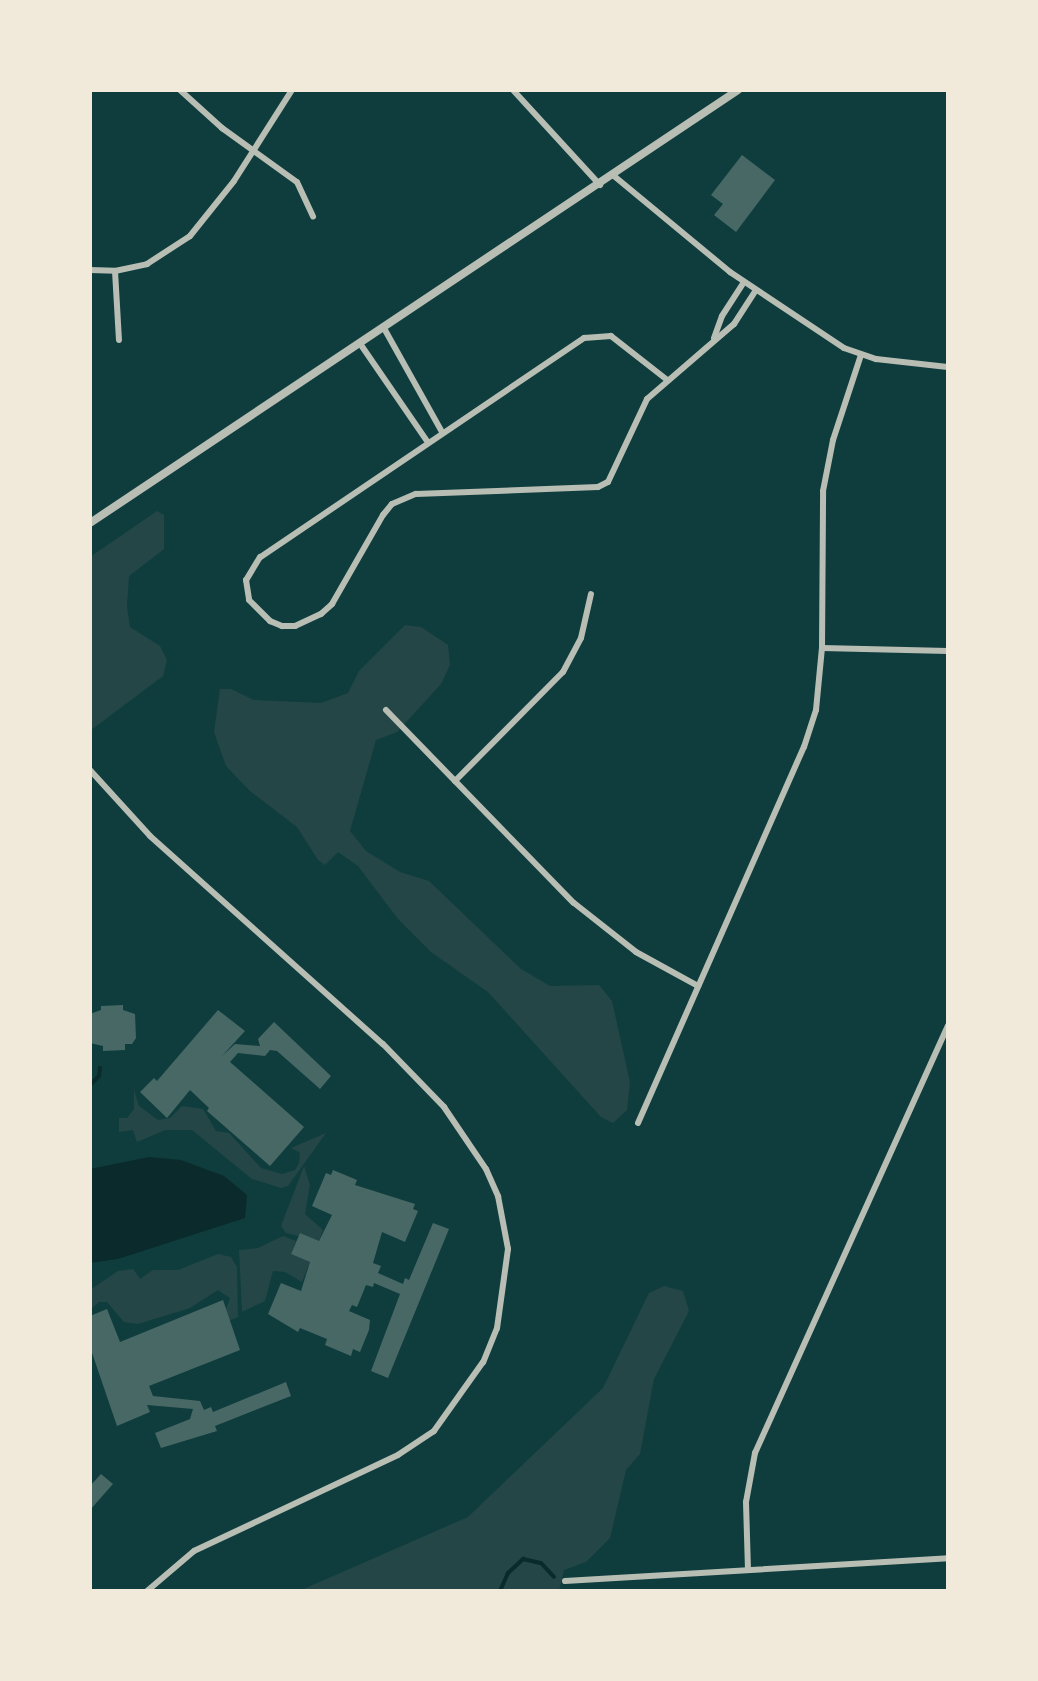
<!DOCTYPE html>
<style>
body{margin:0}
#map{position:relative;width:1038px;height:1681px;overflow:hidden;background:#0f3d3e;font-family:"Archivo Narrow",sans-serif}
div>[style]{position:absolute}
.green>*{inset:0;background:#244646}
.water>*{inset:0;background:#0a2a2b}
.stream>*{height:4px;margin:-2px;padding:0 2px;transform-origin:2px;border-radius:2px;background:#0a2a2b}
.building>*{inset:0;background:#486865}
.minor>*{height:6px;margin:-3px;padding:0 3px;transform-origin:3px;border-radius:3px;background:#b8beb3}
.tertiary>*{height:8px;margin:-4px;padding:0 4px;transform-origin:4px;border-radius:4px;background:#b8beb3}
span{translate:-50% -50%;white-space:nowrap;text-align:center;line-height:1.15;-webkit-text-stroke:10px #f1e9da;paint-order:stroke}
.frame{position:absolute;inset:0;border:92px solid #f1e9da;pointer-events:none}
</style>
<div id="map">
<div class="green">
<i style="clip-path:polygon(157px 511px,164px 515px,164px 549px,129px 576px,127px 606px,130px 627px,160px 646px,167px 660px,163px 676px,91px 730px,90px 557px)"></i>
<i style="clip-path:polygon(405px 625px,421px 627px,448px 645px,450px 665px,441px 684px,397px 732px,376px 740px,350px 831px,366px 851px,400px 872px,429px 881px,521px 969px,550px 986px,599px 985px,612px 1001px,630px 1082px,627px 1110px,613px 1123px,601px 1117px,488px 992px,431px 952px,398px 919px,358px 866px,338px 852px,325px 865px,318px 860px,297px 827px,250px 791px,226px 766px,214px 732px,220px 689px,231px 689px,254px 700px,321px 703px,348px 693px,359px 671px)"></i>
<i style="clip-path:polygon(134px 1090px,139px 1106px,158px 1120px,170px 1118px,182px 1106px,203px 1109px,216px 1131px,229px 1133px,261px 1168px,282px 1174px,295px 1170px,299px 1163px,300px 1153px,291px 1148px,326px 1133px,288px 1186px,281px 1188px,252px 1179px,192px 1130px,165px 1130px,137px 1142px,133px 1130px,119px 1132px,119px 1118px,127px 1118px,134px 1109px)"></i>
<i style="clip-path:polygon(304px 1166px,310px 1185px,305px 1214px,323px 1230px,319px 1241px,286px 1233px,281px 1226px)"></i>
<i style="clip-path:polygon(283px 1236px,296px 1241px,291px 1254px,310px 1262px,302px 1282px,285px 1272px,273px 1271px,265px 1301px,242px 1312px,239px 1250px,258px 1248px)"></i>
<i style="clip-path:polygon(218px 1254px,231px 1257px,237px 1267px,238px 1317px,228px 1321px,225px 1312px,230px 1298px,218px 1290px,190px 1308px,138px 1324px,124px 1322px,107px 1302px,99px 1302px,90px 1310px,90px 1290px,118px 1271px,133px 1269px,140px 1279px,153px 1270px,178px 1270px)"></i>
<i style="clip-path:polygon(664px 1286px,683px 1291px,689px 1311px,654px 1379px,640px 1454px,626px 1470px,610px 1538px,586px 1562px,564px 1570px,559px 1591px,299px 1591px,468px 1517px,603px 1388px,649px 1293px)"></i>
</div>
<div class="water">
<i style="clip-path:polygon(149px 1157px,181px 1160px,224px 1176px,247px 1195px,245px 1218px,118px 1259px,90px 1263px,90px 1169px)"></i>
</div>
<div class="stream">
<i style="left:90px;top:1085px;width:13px;rotate:-45deg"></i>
<i style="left:99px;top:1076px;width:8px;rotate:-83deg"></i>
<i style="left:500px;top:1591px;width:20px;rotate:-66deg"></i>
<i style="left:508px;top:1573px;width:21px;rotate:-43deg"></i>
<i style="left:523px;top:1559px;width:18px;rotate:13deg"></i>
<i style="left:541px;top:1563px;width:19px;rotate:47deg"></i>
</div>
<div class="building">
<i style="clip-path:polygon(742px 155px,775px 180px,736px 232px,714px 215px,723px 204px,711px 195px)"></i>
<i style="clip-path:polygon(123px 1005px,123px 1010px,135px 1014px,136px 1038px,132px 1044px,125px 1044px,125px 1050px,103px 1051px,103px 1046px,90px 1043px,90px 1014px,101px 1010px,101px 1006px)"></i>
<i style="clip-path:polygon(218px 1010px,245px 1031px,222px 1056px,235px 1044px,260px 1046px,258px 1039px,274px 1022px,331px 1076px,320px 1089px,277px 1051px,270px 1050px,265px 1056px,238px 1053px,230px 1062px,304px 1127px,270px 1166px,207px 1111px,209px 1108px,190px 1090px,167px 1118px,140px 1092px,154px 1078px,157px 1081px)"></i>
<i style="clip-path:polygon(333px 1170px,357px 1180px,355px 1185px,415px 1204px,413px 1209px,418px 1211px,405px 1242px,382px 1232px,373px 1263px,381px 1266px,378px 1273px,403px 1284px,405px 1278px,409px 1280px,433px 1223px,449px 1229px,388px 1378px,371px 1371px,400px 1294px,374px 1283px,373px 1287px,366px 1285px,357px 1307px,352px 1305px,349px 1311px,370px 1320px,369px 1330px,360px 1352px,353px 1349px,351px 1356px,325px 1345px,327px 1339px,300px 1328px,298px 1332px,268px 1314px,281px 1283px,301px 1291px,310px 1262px,291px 1254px,300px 1233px,319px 1241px,332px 1215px,312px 1206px,326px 1173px,331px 1175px)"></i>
<i style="clip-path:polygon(223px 1300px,240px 1350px,149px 1386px,153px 1396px,200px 1401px,204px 1410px,211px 1407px,213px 1412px,286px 1382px,291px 1396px,215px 1426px,217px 1431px,161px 1448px,155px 1433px,190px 1419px,193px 1409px,147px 1405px,150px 1412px,117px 1426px,90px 1347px,90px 1316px,107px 1309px,120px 1342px)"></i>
<i style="clip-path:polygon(101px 1474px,113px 1484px,90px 1510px,90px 1486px)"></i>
</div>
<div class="minor">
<i style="left:180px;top:90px;width:57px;rotate:42.1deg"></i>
<i style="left:222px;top:128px;width:92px;rotate:35.8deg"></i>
<i style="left:297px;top:182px;width:38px;rotate:65deg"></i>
<i style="left:513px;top:90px;width:129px;rotate:47.5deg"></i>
<i style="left:614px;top:176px;width:151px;rotate:39.6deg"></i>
<i style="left:730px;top:272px;width:137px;rotate:33.7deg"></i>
<i style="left:844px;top:348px;width:34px;rotate:19deg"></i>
<i style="left:876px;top:359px;width:72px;rotate:6.3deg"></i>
<i style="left:90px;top:270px;width:25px;rotate:2deg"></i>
<i style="left:115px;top:271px;width:33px;rotate:-12deg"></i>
<i style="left:147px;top:264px;width:51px;rotate:-33.1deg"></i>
<i style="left:190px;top:236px;width:70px;rotate:-51.3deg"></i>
<i style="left:234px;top:181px;width:108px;rotate:-57.5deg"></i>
<i style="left:115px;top:271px;width:69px;rotate:86.7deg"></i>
<i style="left:385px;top:330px;width:117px;rotate:60.8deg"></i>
<i style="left:714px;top:338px;width:23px;rotate:-70deg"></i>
<i style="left:722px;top:316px;width:40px;rotate:-57.1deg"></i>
<i style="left:361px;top:345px;width:116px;rotate:55.5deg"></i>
<i style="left:666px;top:379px;width:70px;rotate:-142deg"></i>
<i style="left:611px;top:336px;width:27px;rotate:176deg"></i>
<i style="left:584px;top:338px;width:391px;rotate:145.9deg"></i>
<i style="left:260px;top:557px;width:27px;rotate:121deg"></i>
<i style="left:246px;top:580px;width:20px;rotate:81deg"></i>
<i style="left:249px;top:600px;width:30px;rotate:45deg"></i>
<i style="left:270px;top:621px;width:13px;rotate:23deg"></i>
<i style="left:282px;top:626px;width:13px"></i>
<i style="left:295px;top:626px;width:29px;rotate:-25deg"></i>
<i style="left:321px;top:614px;width:15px;rotate:-42deg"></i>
<i style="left:332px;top:604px;width:103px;rotate:-60.2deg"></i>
<i style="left:383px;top:515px;width:14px;rotate:-51deg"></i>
<i style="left:392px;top:504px;width:26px;rotate:-23deg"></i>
<i style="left:416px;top:494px;width:182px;rotate:-2.2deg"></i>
<i style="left:598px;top:487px;width:11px;rotate:-27deg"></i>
<i style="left:608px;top:482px;width:92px;rotate:-64.8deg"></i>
<i style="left:647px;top:399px;width:115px;rotate:-40.8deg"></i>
<i style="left:734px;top:324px;width:40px;rotate:-57.1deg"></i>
<i style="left:822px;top:648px;width:126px;rotate:1.4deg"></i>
<i style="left:386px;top:710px;width:269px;rotate:45.8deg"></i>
<i style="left:574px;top:903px;width:79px;rotate:38.3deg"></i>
<i style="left:636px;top:952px;width:71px;rotate:28.7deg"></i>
<i style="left:90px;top:770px;width:89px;rotate:47.7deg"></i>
<i style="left:150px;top:836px;width:312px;rotate:41.8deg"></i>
<i style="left:383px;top:1044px;width:88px;rotate:45.9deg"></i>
<i style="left:444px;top:1107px;width:75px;rotate:55.9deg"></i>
<i style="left:486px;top:1169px;width:30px;rotate:66deg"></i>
<i style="left:498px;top:1196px;width:54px;rotate:79.3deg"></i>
<i style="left:508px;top:1249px;width:80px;rotate:97.9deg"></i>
<i style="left:497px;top:1328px;width:37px;rotate:112deg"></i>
<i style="left:483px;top:1362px;width:85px;rotate:125.4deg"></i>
<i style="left:434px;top:1431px;width:43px;rotate:146.3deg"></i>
<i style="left:398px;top:1455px;width:225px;rotate:154.8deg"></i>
<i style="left:194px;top:1551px;width:62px;rotate:139.6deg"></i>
<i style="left:455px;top:781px;width:153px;rotate:-45.3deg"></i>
<i style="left:563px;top:672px;width:38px;rotate:-62deg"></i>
<i style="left:581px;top:638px;width:45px;rotate:-77.2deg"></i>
<i style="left:638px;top:1123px;width:411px;rotate:-66.2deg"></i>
<i style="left:804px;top:747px;width:39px;rotate:-72deg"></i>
<i style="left:816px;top:710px;width:62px;rotate:-84.5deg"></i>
<i style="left:822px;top:648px;width:157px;rotate:-89.6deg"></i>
<i style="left:823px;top:491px;width:52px;rotate:-78.9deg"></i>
<i style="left:833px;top:440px;width:89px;rotate:-71.8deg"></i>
<i style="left:748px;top:1570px;width:68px;rotate:-91.7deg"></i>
<i style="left:746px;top:1502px;width:50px;rotate:-79.6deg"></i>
<i style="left:755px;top:1453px;width:469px;rotate:-65.7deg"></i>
<i style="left:565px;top:1581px;width:384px;rotate:-3.4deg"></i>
</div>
<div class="tertiary">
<i style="left:90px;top:523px;width:779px;rotate:-33.75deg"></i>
</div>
<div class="frame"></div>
</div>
